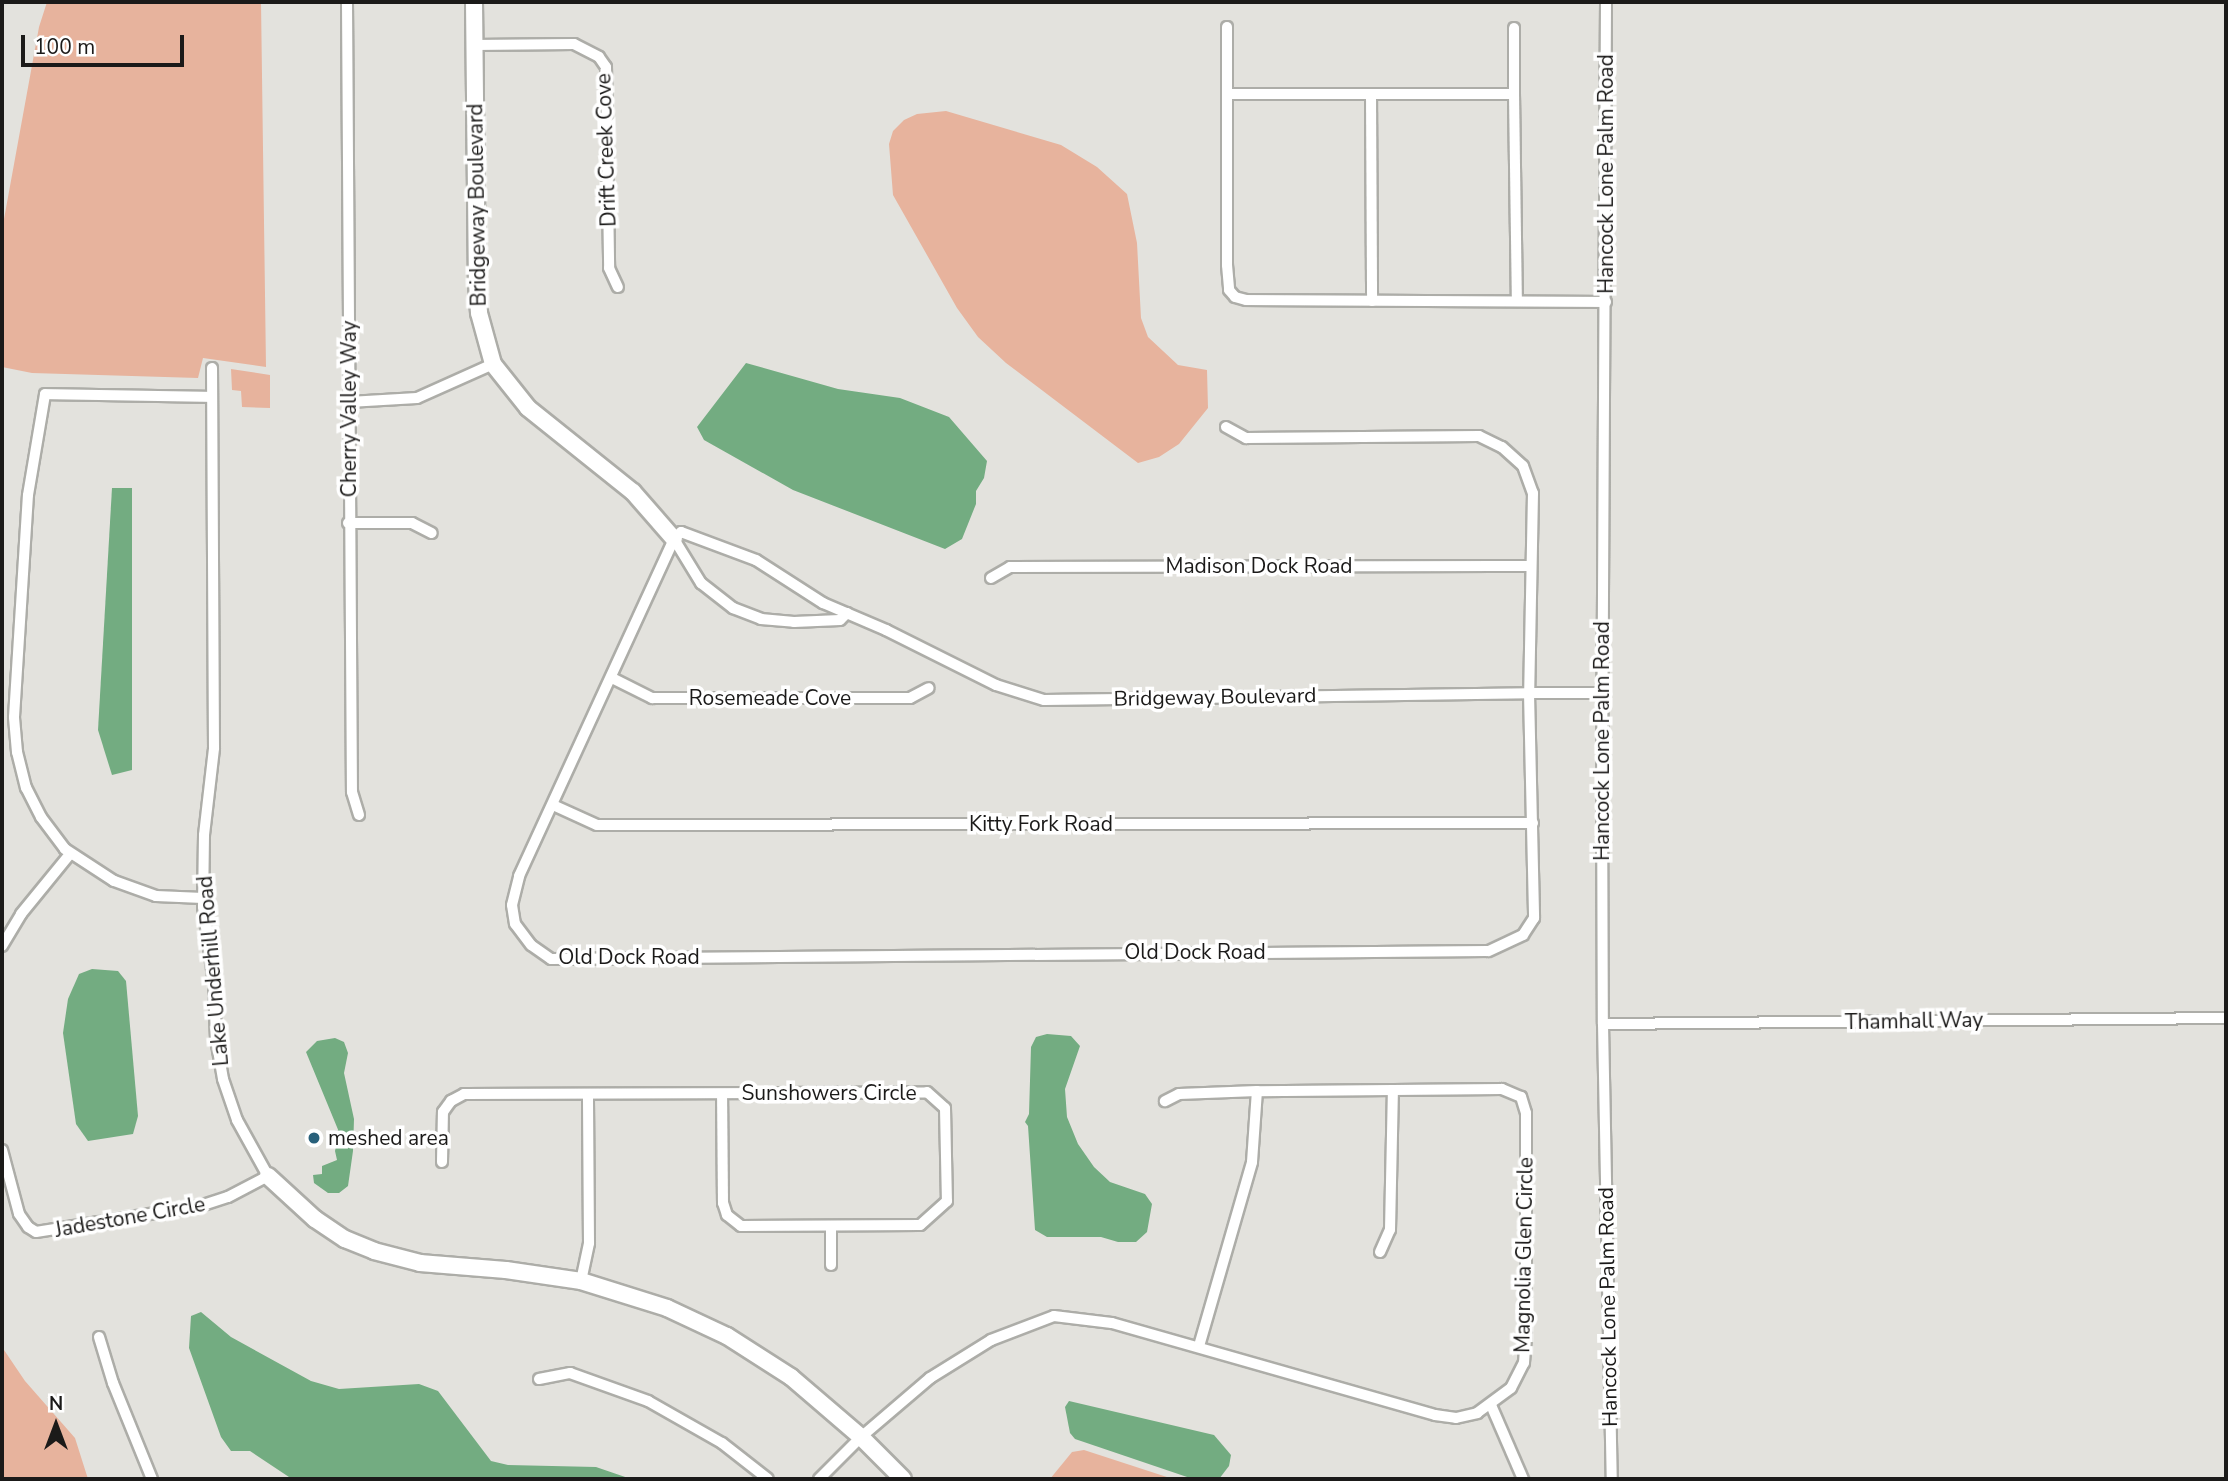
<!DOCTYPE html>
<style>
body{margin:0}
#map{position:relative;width:2228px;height:1481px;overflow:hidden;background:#e3e2dd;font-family:"Nunito Sans",sans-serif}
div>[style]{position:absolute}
.green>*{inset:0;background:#e7b39d}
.water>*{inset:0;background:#73ac81}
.roads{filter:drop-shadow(2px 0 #adada8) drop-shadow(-2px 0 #adada8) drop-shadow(0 2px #adada8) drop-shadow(0 -2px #adada8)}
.street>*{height:10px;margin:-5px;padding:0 5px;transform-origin:5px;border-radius:5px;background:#fff}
.secondary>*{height:16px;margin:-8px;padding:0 8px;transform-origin:8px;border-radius:8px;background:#fff}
.dots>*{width:19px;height:19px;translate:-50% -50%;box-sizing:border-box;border:4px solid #fff;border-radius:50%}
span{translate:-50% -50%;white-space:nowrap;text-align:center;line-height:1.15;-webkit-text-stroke:7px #fff;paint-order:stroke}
.street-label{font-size:21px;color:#1b1a19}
.poi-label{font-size:21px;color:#1b1a19}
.left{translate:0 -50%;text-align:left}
.frame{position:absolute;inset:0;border:4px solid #1b1a19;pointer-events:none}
.north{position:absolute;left:21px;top:1390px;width:70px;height:70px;-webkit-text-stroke:5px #fff;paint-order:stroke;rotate:0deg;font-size:19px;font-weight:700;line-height:28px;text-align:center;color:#1b1a19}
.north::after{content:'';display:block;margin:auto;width:24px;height:32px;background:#1b1a19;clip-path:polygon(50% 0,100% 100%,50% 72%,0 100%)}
.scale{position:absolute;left:21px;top:35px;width:163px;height:32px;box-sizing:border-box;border:4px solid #1b1a19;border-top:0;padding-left:9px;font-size:21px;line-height:24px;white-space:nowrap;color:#1b1a19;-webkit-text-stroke:5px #fff;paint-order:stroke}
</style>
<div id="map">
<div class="green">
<i style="clip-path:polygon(47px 2px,261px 2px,266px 367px,203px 358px,198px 378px,32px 373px,2px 367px,2px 230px,39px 27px)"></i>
<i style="clip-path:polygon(946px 111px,1061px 145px,1097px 167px,1127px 194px,1137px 243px,1141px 318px,1148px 337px,1178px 365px,1207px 370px,1208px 408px,1179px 444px,1159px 457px,1138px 463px,1006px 363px,978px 337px,957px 308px,893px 195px,889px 144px,893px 131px,904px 120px,917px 114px)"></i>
<i style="clip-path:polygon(231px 369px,270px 375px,270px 408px,242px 407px,241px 391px,232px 390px)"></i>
<i style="clip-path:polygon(2px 1347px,25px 1381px,75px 1438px,88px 1479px,2px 1479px)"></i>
<i style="clip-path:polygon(1084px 1450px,1173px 1479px,1050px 1479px,1072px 1452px)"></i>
</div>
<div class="water">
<i style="clip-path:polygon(746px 363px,838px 389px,900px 398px,949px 417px,987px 461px,984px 478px,976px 491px,976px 504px,962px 539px,945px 549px,793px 490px,704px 440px,697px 427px)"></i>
<i style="clip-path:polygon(112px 488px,132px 488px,132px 770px,112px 775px,98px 730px)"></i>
<i style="clip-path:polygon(92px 969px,118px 971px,126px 981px,138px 1116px,133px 1134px,88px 1141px,76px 1124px,63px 1033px,68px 999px,79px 974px)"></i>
<i style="clip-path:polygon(1047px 1034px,1071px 1036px,1080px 1046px,1065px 1089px,1067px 1117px,1078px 1144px,1094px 1167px,1110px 1182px,1145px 1194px,1152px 1204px,1147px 1232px,1136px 1242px,1118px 1242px,1101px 1237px,1047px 1237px,1035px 1230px,1028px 1126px,1025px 1122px,1029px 1114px,1031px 1047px,1036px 1037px)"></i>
<i style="clip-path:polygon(335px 1038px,344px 1042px,348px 1053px,344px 1073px,354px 1119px,353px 1151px,348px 1186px,339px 1193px,328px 1193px,314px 1183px,313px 1175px,322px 1174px,322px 1166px,337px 1160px,335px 1151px,339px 1132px,306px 1052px,317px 1041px)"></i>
<i style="clip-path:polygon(201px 1312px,231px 1337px,311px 1381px,339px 1389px,419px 1384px,438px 1391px,491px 1461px,508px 1465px,596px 1467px,631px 1479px,292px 1479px,250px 1451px,231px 1451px,221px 1437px,189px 1348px,191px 1316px)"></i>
<i style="clip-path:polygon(1069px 1401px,1214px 1435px,1231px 1455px,1229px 1466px,1219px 1479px,1193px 1479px,1075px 1439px,1070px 1433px,1065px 1407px)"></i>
</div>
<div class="roads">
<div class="street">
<i style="left:347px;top:2px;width:790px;rotate:89.64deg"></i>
<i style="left:352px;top:792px;width:24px;rotate:73deg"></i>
<i style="left:1606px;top:2px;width:777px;rotate:90.29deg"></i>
<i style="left:1602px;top:779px;width:245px;rotate:89.8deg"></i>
<i style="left:1603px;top:1024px;width:455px;rotate:88.9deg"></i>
<i style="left:1227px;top:27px;width:238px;rotate:90deg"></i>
<i style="left:1227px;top:265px;width:25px;rotate:85deg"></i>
<i style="left:1229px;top:290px;width:9px;rotate:49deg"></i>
<i style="left:1235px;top:297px;width:11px;rotate:15deg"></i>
<i style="left:1246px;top:300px;width:360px;rotate:0.3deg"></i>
<i style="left:1514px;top:28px;width:66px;rotate:90deg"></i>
<i style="left:474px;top:45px;width:100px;rotate:-0.6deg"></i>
<i style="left:574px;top:44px;width:28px;rotate:27deg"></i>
<i style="left:599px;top:57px;width:12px;rotate:55deg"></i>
<i style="left:606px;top:67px;width:201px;rotate:89.1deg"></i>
<i style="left:609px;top:268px;width:21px;rotate:65deg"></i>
<i style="left:1227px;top:94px;width:287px"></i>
<i style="left:1514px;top:94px;width:207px;rotate:89.2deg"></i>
<i style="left:1371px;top:94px;width:207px;rotate:89.7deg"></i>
<i style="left:349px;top:402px;width:68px;rotate:-3.4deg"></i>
<i style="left:417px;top:398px;width:83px;rotate:-24.1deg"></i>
<i style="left:1226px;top:427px;width:23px;rotate:29deg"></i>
<i style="left:1246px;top:438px;width:233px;rotate:-0.5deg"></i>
<i style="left:1479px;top:436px;width:25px;rotate:26deg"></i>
<i style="left:1502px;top:447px;width:28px;rotate:42deg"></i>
<i style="left:1523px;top:466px;width:29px;rotate:70deg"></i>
<i style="left:1533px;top:493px;width:200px;rotate:91.1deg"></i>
<i style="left:1529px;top:693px;width:225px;rotate:88.7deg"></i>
<i style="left:1534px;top:918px;width:20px;rotate:123deg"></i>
<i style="left:1523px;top:935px;width:38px;rotate:155deg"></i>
<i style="left:1488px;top:951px;width:937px;rotate:179.51deg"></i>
<i style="left:551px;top:959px;width:24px;rotate:-145deg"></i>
<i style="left:531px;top:945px;width:26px;rotate:-127deg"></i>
<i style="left:515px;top:924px;width:19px;rotate:-99deg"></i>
<i style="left:512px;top:905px;width:30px;rotate:-76deg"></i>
<i style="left:519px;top:876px;width:371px;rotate:-65.3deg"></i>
<i style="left:674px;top:539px;width:10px;rotate:-45deg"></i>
<i style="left:681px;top:532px;width:80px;rotate:20.5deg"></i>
<i style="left:756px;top:560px;width:80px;rotate:32.7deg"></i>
<i style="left:823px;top:603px;width:69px;rotate:23.2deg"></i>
<i style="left:886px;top:630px;width:123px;rotate:26.6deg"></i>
<i style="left:996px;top:685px;width:50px;rotate:17.4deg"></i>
<i style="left:1044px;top:700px;width:485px;rotate:-0.8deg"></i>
<i style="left:1529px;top:693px;width:72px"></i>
<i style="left:348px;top:523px;width:64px"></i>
<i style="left:412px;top:523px;width:22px;rotate:27deg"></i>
<i style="left:674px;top:539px;width:52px;rotate:58.5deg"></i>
<i style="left:701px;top:583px;width:41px;rotate:38deg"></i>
<i style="left:733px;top:608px;width:30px;rotate:21deg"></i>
<i style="left:761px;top:619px;width:33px;rotate:5deg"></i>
<i style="left:794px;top:622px;width:46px;rotate:-2.5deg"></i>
<i style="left:840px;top:620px;width:10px;rotate:-45deg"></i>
<i style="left:991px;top:578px;width:22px;rotate:-30deg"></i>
<i style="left:1010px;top:567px;width:520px;rotate:-0.11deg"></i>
<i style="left:612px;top:678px;width:45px;rotate:26.6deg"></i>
<i style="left:652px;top:698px;width:258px"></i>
<i style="left:910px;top:698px;width:21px;rotate:-28deg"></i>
<i style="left:553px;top:805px;width:48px;rotate:24.4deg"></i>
<i style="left:597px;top:825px;width:936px;rotate:-0.12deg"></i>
<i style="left:203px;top:898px;width:47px;rotate:-177.6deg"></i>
<i style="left:156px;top:896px;width:45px;rotate:-160.3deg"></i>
<i style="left:114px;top:881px;width:59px;rotate:-146.9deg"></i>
<i style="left:65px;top:849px;width:40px;rotate:-127deg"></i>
<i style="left:41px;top:817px;width:33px;rotate:-117deg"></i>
<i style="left:26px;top:788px;width:37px;rotate:-104deg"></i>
<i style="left:17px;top:752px;width:35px;rotate:-95deg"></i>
<i style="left:14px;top:717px;width:222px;rotate:-86.4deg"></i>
<i style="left:28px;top:495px;width:102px;rotate:-80.4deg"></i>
<i style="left:45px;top:394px;width:167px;rotate:1deg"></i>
<i style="left:2px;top:946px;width:37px;rotate:-59deg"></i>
<i style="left:21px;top:914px;width:77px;rotate:-50.8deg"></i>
<i style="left:1603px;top:1024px;width:623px;rotate:-0.55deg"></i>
<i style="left:2px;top:1150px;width:66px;rotate:75.1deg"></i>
<i style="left:19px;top:1214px;width:16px;rotate:55deg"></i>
<i style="left:28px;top:1227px;width:9px;rotate:32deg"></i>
<i style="left:36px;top:1232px;width:166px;rotate:-9deg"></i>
<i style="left:200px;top:1206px;width:29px;rotate:-18deg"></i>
<i style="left:228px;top:1197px;width:45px;rotate:-27.7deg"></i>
<i style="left:268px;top:1176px;width:64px;rotate:-119deg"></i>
<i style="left:237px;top:1120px;width:43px;rotate:-108.9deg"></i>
<i style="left:223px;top:1079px;width:41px;rotate:-99.9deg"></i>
<i style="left:216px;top:1039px;width:56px;rotate:-92deg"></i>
<i style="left:214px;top:983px;width:77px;rotate:-98.2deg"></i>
<i style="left:203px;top:907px;width:72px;rotate:-89.2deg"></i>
<i style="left:204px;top:835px;width:88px;rotate:-83.4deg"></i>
<i style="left:214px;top:748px;width:380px;rotate:-90.3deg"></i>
<i style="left:442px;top:1162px;width:50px;rotate:-88.9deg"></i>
<i style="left:443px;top:1112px;width:14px;rotate:-54deg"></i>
<i style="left:451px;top:1101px;width:15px;rotate:-28deg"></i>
<i style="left:464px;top:1094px;width:463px;rotate:-0.2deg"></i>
<i style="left:927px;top:1092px;width:24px;rotate:42deg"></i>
<i style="left:945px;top:1108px;width:93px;rotate:88.8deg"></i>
<i style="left:947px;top:1201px;width:36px;rotate:138deg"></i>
<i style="left:920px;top:1225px;width:179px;rotate:179.7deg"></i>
<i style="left:741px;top:1226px;width:18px;rotate:-142deg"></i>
<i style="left:727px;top:1215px;width:13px;rotate:-108deg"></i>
<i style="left:723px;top:1203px;width:109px;rotate:-90.5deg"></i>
<i style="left:831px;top:1226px;width:39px;rotate:90deg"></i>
<i style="left:1380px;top:1252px;width:24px;rotate:-66deg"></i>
<i style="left:1390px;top:1230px;width:140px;rotate:-88.8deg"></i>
<i style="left:581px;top:1281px;width:39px;rotate:-78deg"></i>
<i style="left:589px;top:1243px;width:149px;rotate:-90.4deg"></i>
<i style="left:99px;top:1337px;width:48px;rotate:73.1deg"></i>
<i style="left:113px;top:1383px;width:104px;rotate:67.9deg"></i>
<i style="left:1199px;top:1346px;width:191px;rotate:-73.9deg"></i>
<i style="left:1252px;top:1162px;width:71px;rotate:-86deg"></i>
<i style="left:539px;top:1379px;width:32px;rotate:-11deg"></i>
<i style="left:570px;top:1373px;width:83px;rotate:19.7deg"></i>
<i style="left:648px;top:1401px;width:85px;rotate:29.6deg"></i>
<i style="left:722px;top:1443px;width:58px;rotate:38deg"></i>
<i style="left:1491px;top:1405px;width:81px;rotate:66.6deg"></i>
<i style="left:819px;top:1479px;width:59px;rotate:-45deg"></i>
<i style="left:861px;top:1437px;width:91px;rotate:-40.5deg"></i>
<i style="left:930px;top:1378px;width:72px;rotate:-31.9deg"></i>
<i style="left:991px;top:1340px;width:67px;rotate:-20.9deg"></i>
<i style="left:1054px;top:1316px;width:58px;rotate:6.9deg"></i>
<i style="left:1112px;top:1323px;width:336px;rotate:15.9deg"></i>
<i style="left:1435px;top:1415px;width:21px;rotate:8deg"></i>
<i style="left:1456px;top:1418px;width:22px;rotate:-13deg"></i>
<i style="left:1477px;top:1413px;width:42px;rotate:-36.3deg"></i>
<i style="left:1511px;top:1388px;width:28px;rotate:-63deg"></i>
<i style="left:1524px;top:1363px;width:27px;rotate:-86deg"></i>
<i style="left:1526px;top:1336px;width:223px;rotate:-90deg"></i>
<i style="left:1526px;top:1113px;width:17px;rotate:-107deg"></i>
<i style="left:1521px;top:1097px;width:21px;rotate:-157deg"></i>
<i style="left:1502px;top:1089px;width:245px;rotate:179.5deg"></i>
<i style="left:1257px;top:1091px;width:78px;rotate:177.8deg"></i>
<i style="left:1179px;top:1094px;width:16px;rotate:153deg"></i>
</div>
<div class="secondary">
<i style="left:474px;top:2px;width:282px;rotate:89.4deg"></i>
<i style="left:477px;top:284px;width:29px;rotate:86deg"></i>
<i style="left:479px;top:313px;width:53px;rotate:74.6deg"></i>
<i style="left:493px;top:364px;width:56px;rotate:51.5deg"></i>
<i style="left:528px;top:408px;width:134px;rotate:38.7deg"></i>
<i style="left:633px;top:492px;width:62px;rotate:48.9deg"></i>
<i style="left:268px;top:1176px;width:64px;rotate:42.5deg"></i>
<i style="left:315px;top:1219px;width:36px;rotate:34deg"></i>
<i style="left:345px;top:1239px;width:31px;rotate:22deg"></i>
<i style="left:374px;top:1251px;width:48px;rotate:14.6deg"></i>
<i style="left:420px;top:1263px;width:86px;rotate:4.7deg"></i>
<i style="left:506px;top:1270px;width:76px;rotate:8.3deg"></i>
<i style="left:581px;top:1281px;width:90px;rotate:17.4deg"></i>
<i style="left:667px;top:1308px;width:66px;rotate:25deg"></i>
<i style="left:727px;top:1336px;width:76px;rotate:32.6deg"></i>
<i style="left:791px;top:1377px;width:92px;rotate:40.6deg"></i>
<i style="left:861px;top:1437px;width:59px;rotate:45deg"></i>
</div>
</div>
<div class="dots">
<i style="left:314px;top:1138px;background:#28607a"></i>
</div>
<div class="street-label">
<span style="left:606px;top:150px;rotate:-92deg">Drift Creek Cove</span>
<span style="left:1606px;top:174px;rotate:-90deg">Hancock Lone Palm Road</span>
<span style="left:477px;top:205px;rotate:-91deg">Bridgeway Boulevard</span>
<span style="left:349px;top:409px;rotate:-90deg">Cherry Valley Way</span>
<span style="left:1259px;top:566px">Madison Dock Road</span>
<span style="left:1215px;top:697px;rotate:-1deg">Bridgeway Boulevard</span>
<span style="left:770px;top:698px">Rosemeade Cove</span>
<span style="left:1602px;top:741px;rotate:-90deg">Hancock Lone Palm Road</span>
<span style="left:1041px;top:824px">Kitty Fork Road</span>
<span style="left:1195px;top:952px">Old Dock Road</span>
<span style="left:629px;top:957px">Old Dock Road</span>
<span style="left:213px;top:971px;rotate:-95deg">Lake Underhill Road</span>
<span style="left:1914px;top:1021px;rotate:-1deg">Thamhall Way</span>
<span style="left:829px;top:1093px">Sunshowers Circle</span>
<span style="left:130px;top:1217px;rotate:-10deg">Jadestone Circle</span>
<span style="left:1524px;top:1255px;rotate:-89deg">Magnolia Glen Circle</span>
<span style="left:1608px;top:1307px;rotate:-91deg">Hancock Lone Palm Road</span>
</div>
<div class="poi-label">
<span class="left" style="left:328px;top:1138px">meshed area</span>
</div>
<div class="frame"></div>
<div class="north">N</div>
<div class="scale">100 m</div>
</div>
